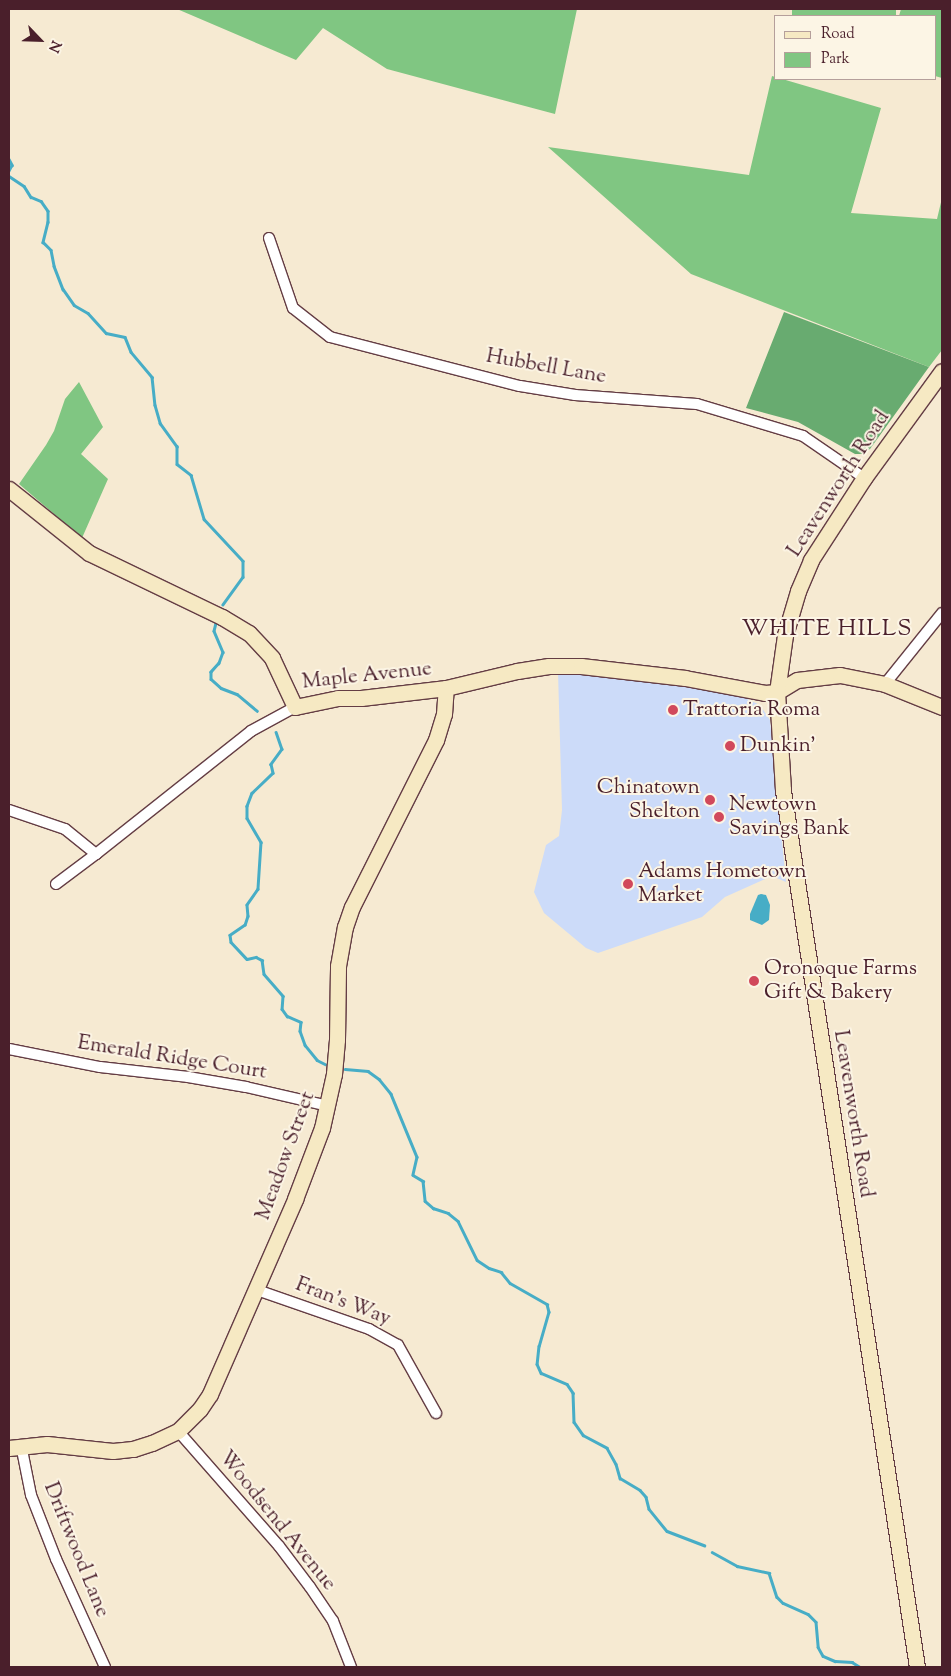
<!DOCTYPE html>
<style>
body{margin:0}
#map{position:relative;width:951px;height:1676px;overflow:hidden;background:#f6ead2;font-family:"Sorts Mill Goudy",serif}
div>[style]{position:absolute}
.built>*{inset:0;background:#ccdbf9}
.green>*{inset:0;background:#80c682;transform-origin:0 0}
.forest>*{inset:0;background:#68ab70}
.water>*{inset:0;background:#47adc6}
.stream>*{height:2.5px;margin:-1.25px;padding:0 1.25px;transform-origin:1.25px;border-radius:1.25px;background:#47adc6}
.roads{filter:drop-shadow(1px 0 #643d44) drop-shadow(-1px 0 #643d44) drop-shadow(0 1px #643d44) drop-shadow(0 -1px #643d44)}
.street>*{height:10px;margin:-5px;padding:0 5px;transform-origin:5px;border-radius:5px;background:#fff}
.secondary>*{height:15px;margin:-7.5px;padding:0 7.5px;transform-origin:7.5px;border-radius:7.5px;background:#f6e9c3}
.dots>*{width:14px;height:14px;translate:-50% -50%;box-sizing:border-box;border:2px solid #fcf5e5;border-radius:50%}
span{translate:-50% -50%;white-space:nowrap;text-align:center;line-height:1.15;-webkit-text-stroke:4px #fcf5e5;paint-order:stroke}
.street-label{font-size:21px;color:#4a1f2b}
.poi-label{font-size:21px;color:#4a1f2b}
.left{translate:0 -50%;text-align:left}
.right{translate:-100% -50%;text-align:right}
.quarter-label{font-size:24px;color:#4a1f2b;letter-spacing:1px}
.frame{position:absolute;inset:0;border:10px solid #4a1f2b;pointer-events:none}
.legend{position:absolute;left:774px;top:15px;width:162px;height:65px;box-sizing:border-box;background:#fcf5e5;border:1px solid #b59f9b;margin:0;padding:6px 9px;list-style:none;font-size:15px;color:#4a1f2b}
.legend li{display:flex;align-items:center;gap:10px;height:25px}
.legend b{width:25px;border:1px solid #b59f9b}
.north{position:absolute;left:15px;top:15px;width:50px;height:50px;-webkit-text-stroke:4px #fcf5e5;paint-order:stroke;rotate:114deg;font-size:14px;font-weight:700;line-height:20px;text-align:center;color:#4a1f2b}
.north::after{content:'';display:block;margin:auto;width:18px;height:22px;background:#4a1f2b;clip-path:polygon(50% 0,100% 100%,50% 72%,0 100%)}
</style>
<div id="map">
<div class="built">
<i style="clip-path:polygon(558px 672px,586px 673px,730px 691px,760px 705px,770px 720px,786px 882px,772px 876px,725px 897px,702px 917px,598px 953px,586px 948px,544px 913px,534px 892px,546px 845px,559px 836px,562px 810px)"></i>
</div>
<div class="green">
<i style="clip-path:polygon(177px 9px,577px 9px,555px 114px,387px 69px,323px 28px,296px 60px)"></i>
<i style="left:792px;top:9px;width:104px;height:7px"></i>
<i style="clip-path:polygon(901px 9px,942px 9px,942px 78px,935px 76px,935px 16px,899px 16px)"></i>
<i style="clip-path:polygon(772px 76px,881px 108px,851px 213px,937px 219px,942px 198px,942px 350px,929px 367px,691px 274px,548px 147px,749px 175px)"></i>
<i style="clip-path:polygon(79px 382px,103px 427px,81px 454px,108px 479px,82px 538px,19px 484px,46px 445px,54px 431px,65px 399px)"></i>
</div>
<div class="forest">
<i style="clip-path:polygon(784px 312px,929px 367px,870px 449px,863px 454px,855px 454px,798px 422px,746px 408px)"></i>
</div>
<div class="water">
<i style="clip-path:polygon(761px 894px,766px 895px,770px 905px,769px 920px,762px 925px,750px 920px,750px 914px,758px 895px)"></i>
</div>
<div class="stream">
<i style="left:9px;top:159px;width:7px;rotate:63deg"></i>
<i style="left:12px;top:165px;width:7px;rotate:117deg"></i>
<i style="left:9px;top:176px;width:18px;rotate:34deg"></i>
<i style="left:24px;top:186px;width:13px;rotate:58deg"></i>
<i style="left:31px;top:197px;width:11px;rotate:22deg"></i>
<i style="left:41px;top:201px;width:12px;rotate:55deg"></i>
<i style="left:48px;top:211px;width:11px;rotate:90deg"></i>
<i style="left:48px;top:222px;width:21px;rotate:104deg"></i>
<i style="left:43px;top:242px;width:11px;rotate:45deg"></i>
<i style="left:51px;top:250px;width:16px;rotate:79deg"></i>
<i style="left:54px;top:266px;width:25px;rotate:69deg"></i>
<i style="left:63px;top:289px;width:19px;rotate:55deg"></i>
<i style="left:74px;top:305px;width:16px;rotate:30deg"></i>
<i style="left:88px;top:313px;width:27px;rotate:48deg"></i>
<i style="left:106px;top:333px;width:19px;rotate:12deg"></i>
<i style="left:125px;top:337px;width:16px;rotate:68deg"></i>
<i style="left:131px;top:352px;width:33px;rotate:50deg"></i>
<i style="left:152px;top:377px;width:28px;rotate:84deg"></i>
<i style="left:155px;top:405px;width:19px;rotate:74deg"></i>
<i style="left:160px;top:423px;width:29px;rotate:54deg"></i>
<i style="left:177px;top:446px;width:18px;rotate:90deg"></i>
<i style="left:177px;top:464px;width:18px;rotate:38deg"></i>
<i style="left:191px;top:475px;width:46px;rotate:73.5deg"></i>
<i style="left:204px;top:519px;width:57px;rotate:47.1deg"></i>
<i style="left:243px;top:561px;width:16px;rotate:90deg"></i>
<i style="left:243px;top:577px;width:34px;rotate:126deg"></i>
<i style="left:216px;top:623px;width:8px;rotate:104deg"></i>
<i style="left:214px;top:631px;width:23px;rotate:67deg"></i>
<i style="left:223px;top:652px;width:12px;rotate:110deg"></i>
<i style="left:219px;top:663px;width:12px;rotate:132deg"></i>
<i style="left:211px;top:672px;width:7px;rotate:90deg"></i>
<i style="left:211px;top:679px;width:13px;rotate:42deg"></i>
<i style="left:221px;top:688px;width:17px;rotate:21deg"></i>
<i style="left:237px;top:694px;width:26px;rotate:40deg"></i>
<i style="left:276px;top:732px;width:18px;rotate:71deg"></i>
<i style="left:282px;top:749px;width:19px;rotate:126deg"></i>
<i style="left:271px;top:764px;width:9px;rotate:77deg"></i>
<i style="left:273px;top:773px;width:29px;rotate:136deg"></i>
<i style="left:252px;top:793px;width:14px;rotate:111deg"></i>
<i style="left:247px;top:806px;width:12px;rotate:90deg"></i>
<i style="left:247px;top:818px;width:28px;rotate:60deg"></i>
<i style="left:261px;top:842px;width:47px;rotate:93.7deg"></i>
<i style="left:258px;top:889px;width:19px;rotate:125deg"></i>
<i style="left:247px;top:905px;width:11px;rotate:85deg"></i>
<i style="left:248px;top:916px;width:9px;rotate:108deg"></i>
<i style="left:245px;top:925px;width:18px;rotate:146deg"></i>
<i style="left:230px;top:935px;width:7px;rotate:82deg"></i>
<i style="left:231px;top:942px;width:23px;rotate:47deg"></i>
<i style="left:247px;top:959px;width:9px;rotate:-13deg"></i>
<i style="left:256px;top:957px;width:7px;rotate:27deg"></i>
<i style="left:262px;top:960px;width:14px;rotate:82deg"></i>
<i style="left:264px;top:974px;width:29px;rotate:49deg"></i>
<i style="left:283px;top:996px;width:13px;rotate:94deg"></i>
<i style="left:282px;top:1009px;width:9px;rotate:54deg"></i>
<i style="left:287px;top:1016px;width:15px;rotate:23deg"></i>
<i style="left:301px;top:1022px;width:9px;rotate:96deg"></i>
<i style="left:300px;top:1031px;width:15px;rotate:70deg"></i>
<i style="left:305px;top:1045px;width:19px;rotate:51deg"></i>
<i style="left:317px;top:1060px;width:9px;rotate:27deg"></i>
<i style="left:345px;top:1069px;width:23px;rotate:5deg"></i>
<i style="left:368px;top:1071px;width:14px;rotate:36deg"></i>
<i style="left:379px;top:1079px;width:19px;rotate:51deg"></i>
<i style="left:391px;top:1094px;width:68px;rotate:67.6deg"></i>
<i style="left:417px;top:1157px;width:18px;rotate:103deg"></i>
<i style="left:413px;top:1175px;width:12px;rotate:31deg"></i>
<i style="left:423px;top:1181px;width:20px;rotate:84deg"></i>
<i style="left:425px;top:1201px;width:11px;rotate:41deg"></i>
<i style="left:433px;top:1208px;width:16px;rotate:18deg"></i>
<i style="left:448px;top:1213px;width:13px;rotate:39deg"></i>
<i style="left:458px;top:1221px;width:43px;rotate:64deg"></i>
<i style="left:477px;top:1260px;width:14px;rotate:34deg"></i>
<i style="left:489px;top:1268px;width:13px;rotate:18deg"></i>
<i style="left:501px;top:1272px;width:14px;rotate:51deg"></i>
<i style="left:510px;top:1283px;width:43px;rotate:29.6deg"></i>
<i style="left:547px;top:1304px;width:8px;rotate:76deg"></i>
<i style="left:549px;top:1312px;width:35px;rotate:106deg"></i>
<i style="left:539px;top:1346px;width:18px;rotate:96deg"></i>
<i style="left:537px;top:1364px;width:10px;rotate:66deg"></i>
<i style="left:541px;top:1373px;width:28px;rotate:23deg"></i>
<i style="left:567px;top:1384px;width:11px;rotate:56deg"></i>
<i style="left:573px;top:1393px;width:29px;rotate:88deg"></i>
<i style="left:574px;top:1422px;width:16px;rotate:55deg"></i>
<i style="left:583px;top:1435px;width:27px;rotate:28deg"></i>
<i style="left:607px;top:1448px;width:18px;rotate:61deg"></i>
<i style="left:616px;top:1464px;width:15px;rotate:74deg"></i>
<i style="left:620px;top:1478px;width:23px;rotate:31deg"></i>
<i style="left:640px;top:1490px;width:9px;rotate:49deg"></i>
<i style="left:646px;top:1497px;width:12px;rotate:76deg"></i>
<i style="left:649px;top:1509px;width:28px;rotate:51deg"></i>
<i style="left:667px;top:1531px;width:40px;rotate:21deg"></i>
<i style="left:712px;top:1552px;width:29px;rotate:29deg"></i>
<i style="left:737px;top:1566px;width:33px;rotate:12deg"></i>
<i style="left:769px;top:1573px;width:25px;rotate:72deg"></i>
<i style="left:777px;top:1597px;width:8px;rotate:45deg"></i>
<i style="left:783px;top:1603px;width:27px;rotate:24deg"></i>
<i style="left:808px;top:1614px;width:11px;rotate:45deg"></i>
<i style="left:816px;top:1622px;width:25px;rotate:85deg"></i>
<i style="left:818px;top:1647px;width:10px;rotate:61deg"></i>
<i style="left:823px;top:1656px;width:13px;rotate:23deg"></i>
<i style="left:835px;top:1661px;width:17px;rotate:3deg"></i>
<i style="left:852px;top:1662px;width:9px;rotate:32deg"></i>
</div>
<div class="roads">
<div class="street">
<i style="left:269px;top:238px;width:74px;rotate:71.1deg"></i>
<i style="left:293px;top:308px;width:47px;rotate:38.1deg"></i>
<i style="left:330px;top:337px;width:196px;rotate:14.5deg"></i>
<i style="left:520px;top:386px;width:56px;rotate:9.3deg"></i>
<i style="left:575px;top:395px;width:122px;rotate:4.2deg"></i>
<i style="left:697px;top:404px;width:111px;rotate:16.8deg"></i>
<i style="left:803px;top:436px;width:74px;rotate:34.5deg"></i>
<i style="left:885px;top:684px;width:91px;rotate:-51.2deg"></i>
<i style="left:9px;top:810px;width:59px;rotate:18.7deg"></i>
<i style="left:65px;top:829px;width:40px;rotate:39deg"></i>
<i style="left:56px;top:884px;width:50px;rotate:-36.9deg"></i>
<i style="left:96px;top:854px;width:198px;rotate:-38.4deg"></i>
<i style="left:251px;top:731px;width:50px;rotate:-28.6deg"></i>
<i style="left:9px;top:1049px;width:93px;rotate:11.2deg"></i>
<i style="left:100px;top:1067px;width:89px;rotate:6.5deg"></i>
<i style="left:188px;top:1077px;width:59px;rotate:9.8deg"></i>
<i style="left:246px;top:1087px;width:84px;rotate:13deg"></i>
<i style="left:257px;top:1290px;width:119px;rotate:19.2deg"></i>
<i style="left:369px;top:1329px;width:33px;rotate:29deg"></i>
<i style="left:398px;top:1345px;width:78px;rotate:60.8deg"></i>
<i style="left:178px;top:1431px;width:153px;rotate:48.7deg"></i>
<i style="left:279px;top:1546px;width:51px;rotate:52.9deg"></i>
<i style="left:310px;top:1587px;width:41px;rotate:55.9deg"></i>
<i style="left:333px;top:1621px;width:49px;rotate:68.6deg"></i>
<i style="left:21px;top:1445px;width:51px;rotate:78.7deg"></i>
<i style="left:31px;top:1495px;width:69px;rotate:68.7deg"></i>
<i style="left:56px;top:1559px;width:119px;rotate:65.6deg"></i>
</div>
<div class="secondary">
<i style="left:9px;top:489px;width:102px;rotate:38.7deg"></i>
<i style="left:89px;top:553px;width:148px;rotate:25.7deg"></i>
<i style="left:222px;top:617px;width:31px;rotate:31deg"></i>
<i style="left:249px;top:633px;width:34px;rotate:47deg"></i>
<i style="left:272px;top:658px;width:54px;rotate:64.9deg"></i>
<i style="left:295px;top:707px;width:44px;rotate:-11.8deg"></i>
<i style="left:338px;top:698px;width:23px"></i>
<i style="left:361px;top:698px;width:86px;rotate:-6.7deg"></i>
<i style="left:446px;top:688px;width:73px;rotate:-13.5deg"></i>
<i style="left:517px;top:671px;width:32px;rotate:-9deg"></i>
<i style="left:549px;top:666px;width:32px"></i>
<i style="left:581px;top:666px;width:105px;rotate:6.6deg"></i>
<i style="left:685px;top:678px;width:81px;rotate:10.6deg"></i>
<i style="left:765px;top:693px;width:12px;rotate:-5deg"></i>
<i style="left:777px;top:692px;width:23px;rotate:-31deg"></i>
<i style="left:797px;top:680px;width:43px;rotate:-6.6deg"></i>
<i style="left:840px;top:675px;width:46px;rotate:11.3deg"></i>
<i style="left:885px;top:684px;width:61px;rotate:22deg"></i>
<i style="left:9px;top:1448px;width:38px;rotate:-6deg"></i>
<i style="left:47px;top:1444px;width:66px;rotate:6.1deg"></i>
<i style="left:113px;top:1451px;width:20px;rotate:-6deg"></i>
<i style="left:133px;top:1449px;width:20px;rotate:-18deg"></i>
<i style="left:152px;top:1443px;width:29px;rotate:-25deg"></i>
<i style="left:178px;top:1431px;width:31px;rotate:-45deg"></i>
<i style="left:200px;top:1409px;width:18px;rotate:-56deg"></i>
<i style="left:210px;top:1394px;width:213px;rotate:-66.4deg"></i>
<i style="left:295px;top:1199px;width:76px;rotate:-69.2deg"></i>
<i style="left:322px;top:1128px;width:55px;rotate:-77.5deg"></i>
<i style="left:334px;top:1074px;width:34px;rotate:-85deg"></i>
<i style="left:337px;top:1040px;width:74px;rotate:-89.2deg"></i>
<i style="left:338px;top:966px;width:40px;rotate:-80deg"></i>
<i style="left:345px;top:927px;width:21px;rotate:-71deg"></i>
<i style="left:352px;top:907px;width:187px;rotate:-63.3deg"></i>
<i style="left:436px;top:740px;width:27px;rotate:-73deg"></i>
<i style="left:444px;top:714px;width:26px;rotate:-86deg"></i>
<i style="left:917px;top:1667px;width:887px;rotate:-98.69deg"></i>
<i style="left:783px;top:790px;width:98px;rotate:-93.5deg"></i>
<i style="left:777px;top:692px;width:58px;rotate:-82deg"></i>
<i style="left:785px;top:635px;width:46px;rotate:-73.5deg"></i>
<i style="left:798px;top:591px;width:34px;rotate:-67deg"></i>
<i style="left:811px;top:560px;width:98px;rotate:-57.1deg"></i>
<i style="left:864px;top:478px;width:132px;rotate:-53.9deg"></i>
</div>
</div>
<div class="dots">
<i style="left:673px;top:710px;background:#d1495b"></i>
<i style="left:730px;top:746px;background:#d1495b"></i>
<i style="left:710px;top:800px;background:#d1495b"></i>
<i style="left:719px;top:817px;background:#d1495b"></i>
<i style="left:628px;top:884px;background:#d1495b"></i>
<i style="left:754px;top:981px;background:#d1495b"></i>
</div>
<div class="street-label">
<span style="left:546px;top:367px;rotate:10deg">Hubbell Lane</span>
<span style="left:839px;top:484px;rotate:-57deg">Leavenworth Road</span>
<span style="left:367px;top:676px;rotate:-6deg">Maple Avenue</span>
<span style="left:172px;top:1058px;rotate:9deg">Emerald Ridge Court</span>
<span style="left:853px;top:1114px;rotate:81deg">Leavenworth Road</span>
<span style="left:286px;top:1156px;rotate:-70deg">Meadow Street</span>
<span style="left:343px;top:1302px;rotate:21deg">Fran's Way</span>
<span style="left:277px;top:1521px;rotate:51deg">Woodsend Avenue</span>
<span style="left:76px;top:1550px;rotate:68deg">Driftwood Lane</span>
</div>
<div class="poi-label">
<span class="left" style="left:683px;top:710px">Trattoria Roma</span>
<span class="left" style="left:740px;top:746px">Dunkin'</span>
<span class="right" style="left:700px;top:800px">Chinatown<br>Shelton</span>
<span class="left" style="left:729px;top:817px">Newtown<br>Savings Bank</span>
<span class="left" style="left:638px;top:884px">Adams Hometown<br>Market</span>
<span class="left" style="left:764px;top:981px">Oronoque Farms<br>Gift &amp; Bakery</span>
</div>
<div class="quarter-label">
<span style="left:827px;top:630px">WHITE HILLS</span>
</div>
<div class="frame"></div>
<ul class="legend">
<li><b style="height:6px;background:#f6e9c3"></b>Road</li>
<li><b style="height:14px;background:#80c682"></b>Park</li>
</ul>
<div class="north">N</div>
</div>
